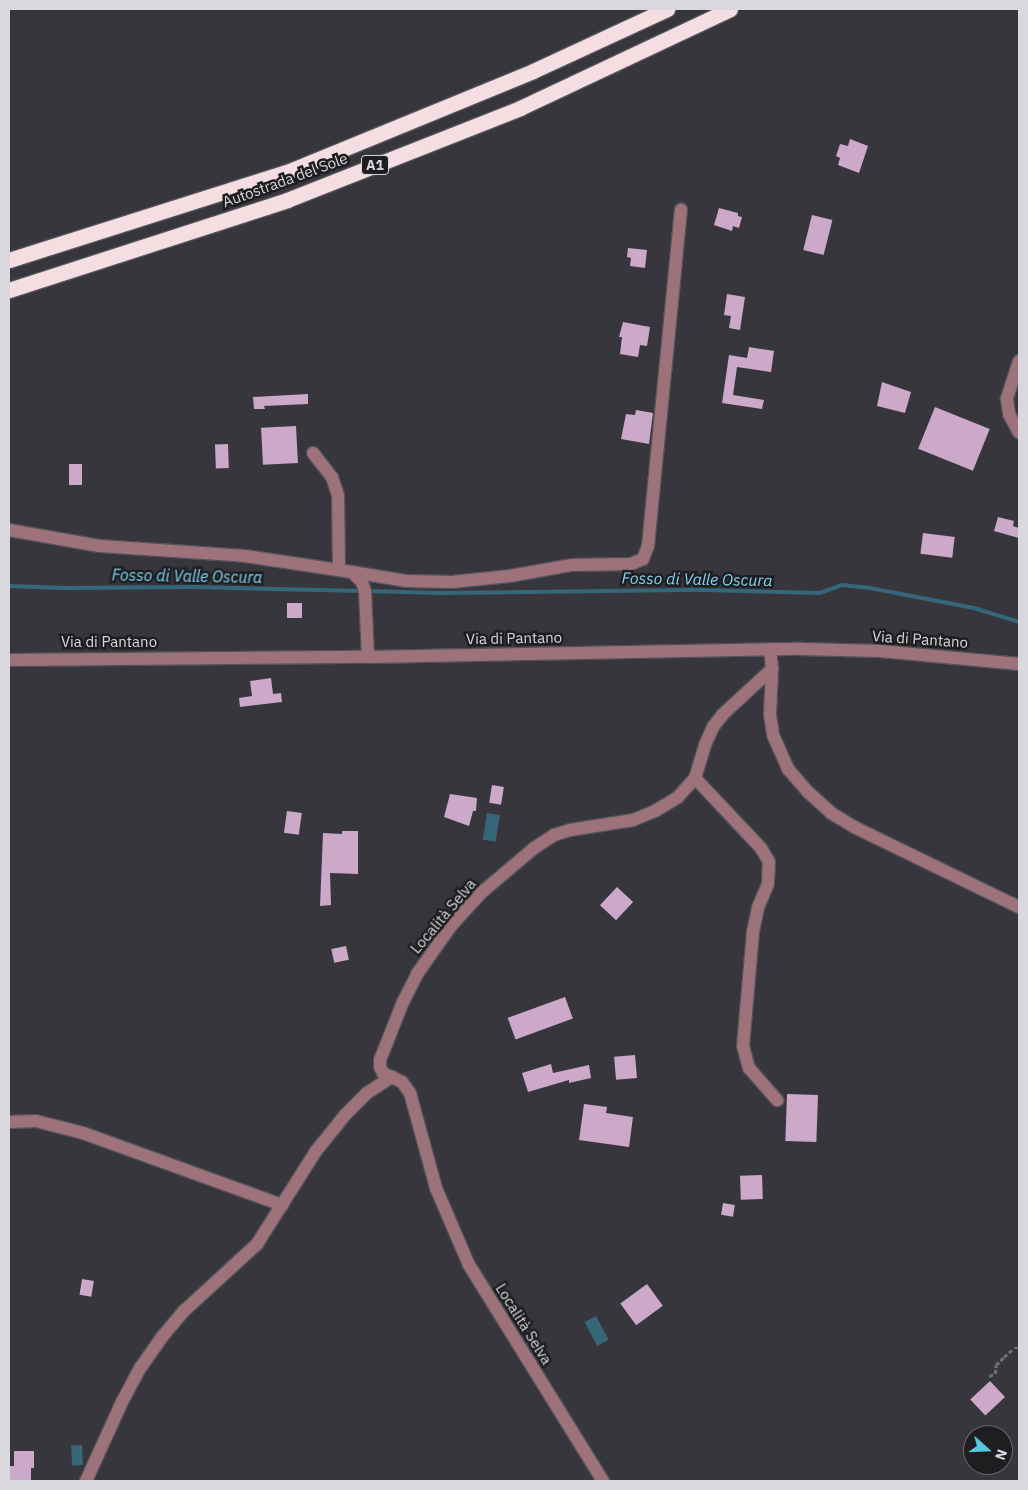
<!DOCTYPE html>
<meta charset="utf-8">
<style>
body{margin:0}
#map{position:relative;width:1028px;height:1490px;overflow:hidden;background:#37363d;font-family:"IBM Plex Sans",sans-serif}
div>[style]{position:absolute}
.water>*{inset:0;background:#356779;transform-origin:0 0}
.stream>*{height:4px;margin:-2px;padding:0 2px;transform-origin:2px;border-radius:2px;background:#356779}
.building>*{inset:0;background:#cda9c9;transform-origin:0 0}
.path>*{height:2.5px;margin-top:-1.25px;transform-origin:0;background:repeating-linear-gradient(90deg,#706f75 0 4px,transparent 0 6.5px)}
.roads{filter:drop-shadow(1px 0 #54535a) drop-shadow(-1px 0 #54535a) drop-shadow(0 1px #54535a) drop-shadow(0 -1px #54535a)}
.minor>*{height:12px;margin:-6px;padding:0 6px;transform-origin:6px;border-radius:6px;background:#9d727a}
.highway>*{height:15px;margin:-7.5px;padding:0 7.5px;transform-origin:7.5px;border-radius:7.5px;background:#f4dee1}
span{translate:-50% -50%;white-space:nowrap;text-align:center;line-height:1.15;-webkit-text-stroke:5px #1e1e21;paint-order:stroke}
.shield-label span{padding:1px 4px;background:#1e1e21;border:1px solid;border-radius:4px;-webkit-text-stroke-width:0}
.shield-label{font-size:14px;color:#d9d9dd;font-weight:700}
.street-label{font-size:15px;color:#d9d9dd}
.water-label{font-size:16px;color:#82d5f3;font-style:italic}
.frame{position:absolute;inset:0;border:10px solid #d9d9dd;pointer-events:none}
.north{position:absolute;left:963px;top:1425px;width:50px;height:50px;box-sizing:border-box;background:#1e1e21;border:1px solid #69696c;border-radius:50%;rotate:110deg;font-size:14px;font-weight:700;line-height:20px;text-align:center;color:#d9d9dd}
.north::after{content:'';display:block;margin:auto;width:18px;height:22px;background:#56c9e1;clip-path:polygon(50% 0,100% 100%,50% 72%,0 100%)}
</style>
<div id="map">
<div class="water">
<i style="left:487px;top:813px;width:13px;height:27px;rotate:9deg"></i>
<i style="left:596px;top:1316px;width:27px;height:13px;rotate:62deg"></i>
<i style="left:82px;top:1445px;width:20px;height:11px;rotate:87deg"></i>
</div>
<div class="stream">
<i style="left:9px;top:586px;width:54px;rotate:2.1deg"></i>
<i style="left:63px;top:588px;width:131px;rotate:-0.4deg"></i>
<i style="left:194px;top:587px;width:168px;rotate:1.4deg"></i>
<i style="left:369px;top:591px;width:71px;rotate:1.6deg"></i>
<i style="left:440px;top:593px;width:263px;rotate:-0.7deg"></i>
<i style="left:703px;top:590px;width:117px;rotate:1.5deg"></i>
<i style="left:820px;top:593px;width:23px;rotate:-20deg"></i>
<i style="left:842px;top:585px;width:28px;rotate:6deg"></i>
<i style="left:870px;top:588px;width:106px;rotate:10.9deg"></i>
<i style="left:974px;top:608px;width:47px;rotate:17.3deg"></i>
</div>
<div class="building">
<i style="clip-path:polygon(850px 139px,868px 146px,859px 173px,838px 165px,840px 158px,836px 156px,840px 144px,848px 146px)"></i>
<i style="clip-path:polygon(719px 208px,738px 213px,738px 216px,742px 217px,739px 228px,733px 226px,732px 231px,714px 225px)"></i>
<i style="left:812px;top:215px;width:21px;height:36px;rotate:14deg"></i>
<i style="clip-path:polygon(628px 248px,647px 250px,645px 268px,630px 266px,631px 258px,627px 257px)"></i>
<i style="clip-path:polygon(727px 294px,745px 297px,740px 330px,729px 328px,731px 316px,724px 315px)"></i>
<i style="clip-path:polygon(623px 322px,650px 327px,647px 346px,640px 345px,638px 357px,620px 354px,622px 337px,619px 337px)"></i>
<i style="clip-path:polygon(749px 347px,774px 351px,771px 372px,737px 367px,733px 395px,764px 400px,762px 409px,722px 403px,729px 355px,747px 358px)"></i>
<i style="clip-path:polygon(882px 382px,911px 392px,905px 413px,877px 406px)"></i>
<i style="clip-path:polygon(308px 394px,308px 404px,264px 406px,265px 409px,254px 409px,253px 397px)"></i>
<i style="left:935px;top:407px;width:59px;height:45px;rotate:22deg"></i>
<i style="clip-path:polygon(636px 410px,653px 413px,649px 444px,621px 439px,626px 414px,635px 415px)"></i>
<i style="left:296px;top:426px;width:37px;height:35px;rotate:87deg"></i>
<i style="left:228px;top:444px;width:24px;height:13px;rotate:88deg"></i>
<i style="left:69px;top:464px;width:13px;height:21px"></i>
<i style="clip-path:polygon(998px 517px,1014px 521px,1013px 526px,1019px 528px,1019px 538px,994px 531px)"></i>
<i style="left:923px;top:533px;width:32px;height:21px;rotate:7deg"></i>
<i style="left:287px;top:603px;width:15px;height:15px"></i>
<i style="clip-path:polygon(271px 678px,273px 694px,281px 693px,282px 702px,240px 707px,239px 698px,252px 696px,250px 681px)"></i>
<i style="left:492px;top:785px;width:12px;height:18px;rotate:9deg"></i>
<i style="clip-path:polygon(450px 794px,477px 798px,476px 811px,473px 811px,469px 826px,444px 817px)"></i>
<i style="left:287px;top:811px;width:15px;height:22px;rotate:8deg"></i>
<i style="clip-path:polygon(342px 831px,358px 831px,358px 874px,330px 873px,331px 905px,320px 906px,323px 833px,342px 834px)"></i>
<i style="left:617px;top:887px;width:22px;height:25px;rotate:43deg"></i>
<i style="left:346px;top:946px;width:14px;height:15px;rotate:78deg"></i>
<i style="left:565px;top:997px;width:23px;height:61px;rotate:70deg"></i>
<i style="left:635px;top:1055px;width:23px;height:21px;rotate:85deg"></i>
<i style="clip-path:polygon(551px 1064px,553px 1073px,589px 1065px,591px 1078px,569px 1083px,569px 1080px,528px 1092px,522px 1073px)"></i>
<i style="left:787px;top:1094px;width:31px;height:47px;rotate:2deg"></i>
<i style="clip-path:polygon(584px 1104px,607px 1107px,606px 1113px,633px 1117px,629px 1147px,579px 1140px)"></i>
<i style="left:762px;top:1175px;width:24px;height:22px;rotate:88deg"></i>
<i style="left:723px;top:1203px;width:12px;height:12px;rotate:9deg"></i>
<i style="left:82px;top:1279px;width:12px;height:16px;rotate:9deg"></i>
<i style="left:647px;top:1284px;width:27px;height:33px;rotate:54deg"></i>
<i style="left:990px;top:1381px;width:22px;height:27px;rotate:47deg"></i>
<i style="clip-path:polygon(14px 1451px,34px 1451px,34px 1468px,31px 1468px,31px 1481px,9px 1481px,9px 1466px,14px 1466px)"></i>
</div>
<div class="path">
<i style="left:989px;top:1376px;width:6px;rotate:-18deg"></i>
<i style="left:995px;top:1374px;width:9px;rotate:-84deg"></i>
<i style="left:996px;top:1365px;width:11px;rotate:-45deg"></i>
<i style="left:1004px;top:1357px;width:13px;rotate:-42deg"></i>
<i style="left:1014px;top:1348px;width:5px"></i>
</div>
<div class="roads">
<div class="minor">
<i style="left:1019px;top:361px;width:40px;rotate:108deg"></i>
<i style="left:1007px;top:399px;width:15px;rotate:82deg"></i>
<i style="left:1009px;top:414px;width:21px;rotate:62deg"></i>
<i style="left:313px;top:453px;width:31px;rotate:52deg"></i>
<i style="left:332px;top:477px;width:20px;rotate:72deg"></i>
<i style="left:338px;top:496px;width:73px;rotate:89.2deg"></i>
<i style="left:9px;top:530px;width:92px;rotate:10deg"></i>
<i style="left:100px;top:546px;width:145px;rotate:3.9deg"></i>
<i style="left:245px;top:556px;width:108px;rotate:8.5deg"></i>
<i style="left:352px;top:572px;width:14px;rotate:45deg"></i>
<i style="left:362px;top:582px;width:9px;rotate:72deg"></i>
<i style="left:365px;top:591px;width:66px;rotate:87.4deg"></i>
<i style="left:352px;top:572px;width:56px;rotate:9.3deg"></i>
<i style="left:407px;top:581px;width:45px;rotate:1.3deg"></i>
<i style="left:452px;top:582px;width:58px;rotate:-5.9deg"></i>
<i style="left:510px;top:576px;width:63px;rotate:-10.1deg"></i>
<i style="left:572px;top:565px;width:59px;rotate:-1deg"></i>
<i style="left:631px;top:564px;width:13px;rotate:-23deg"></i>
<i style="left:643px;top:559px;width:14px;rotate:-69deg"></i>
<i style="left:648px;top:546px;width:338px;rotate:-84.4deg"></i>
<i style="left:770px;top:649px;width:20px;rotate:84deg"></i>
<i style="left:772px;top:669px;width:46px;rotate:92.5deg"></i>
<i style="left:770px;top:715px;width:20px;rotate:81deg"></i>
<i style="left:773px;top:735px;width:37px;rotate:66deg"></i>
<i style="left:788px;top:769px;width:30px;rotate:49deg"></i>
<i style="left:808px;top:792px;width:31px;rotate:42deg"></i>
<i style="left:831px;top:813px;width:27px;rotate:31deg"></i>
<i style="left:854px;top:827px;width:183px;rotate:25.9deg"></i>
<i style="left:9px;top:660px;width:359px;rotate:-0.5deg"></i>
<i style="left:368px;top:657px;width:433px;rotate:-1.1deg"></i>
<i style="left:801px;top:649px;width:79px;rotate:1.5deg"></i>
<i style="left:880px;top:651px;width:140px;rotate:5.3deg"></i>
<i style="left:695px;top:778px;width:96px;rotate:46.7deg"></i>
<i style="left:761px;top:848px;width:16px;rotate:60deg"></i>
<i style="left:769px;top:862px;width:22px;rotate:93deg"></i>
<i style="left:768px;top:884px;width:26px;rotate:113deg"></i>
<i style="left:758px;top:908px;width:25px;rotate:102deg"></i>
<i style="left:753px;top:932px;width:114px;rotate:95deg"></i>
<i style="left:743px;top:1046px;width:23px;rotate:75deg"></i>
<i style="left:749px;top:1068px;width:43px;rotate:48.8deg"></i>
<i style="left:9px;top:1122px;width:27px;rotate:-2deg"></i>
<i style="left:36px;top:1121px;width:49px;rotate:14.3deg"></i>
<i style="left:83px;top:1133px;width:212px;rotate:19.9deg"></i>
<i style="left:86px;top:1481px;width:87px;rotate:-65.5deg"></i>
<i style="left:122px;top:1402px;width:40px;rotate:-62deg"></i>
<i style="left:141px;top:1367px;width:37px;rotate:-55deg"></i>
<i style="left:162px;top:1337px;width:35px;rotate:-50deg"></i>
<i style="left:185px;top:1310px;width:98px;rotate:-42.5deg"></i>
<i style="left:257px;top:1244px;width:110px;rotate:-57.6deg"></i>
<i style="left:316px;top:1151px;width:46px;rotate:-51.1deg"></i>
<i style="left:345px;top:1115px;width:31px;rotate:-45deg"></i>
<i style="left:367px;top:1093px;width:30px;rotate:-33deg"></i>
<i style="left:603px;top:1481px;width:254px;rotate:-121.8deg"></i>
<i style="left:469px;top:1265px;width:84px;rotate:-113.2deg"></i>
<i style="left:436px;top:1188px;width:98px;rotate:-105.3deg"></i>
<i style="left:410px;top:1093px;width:14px;rotate:-126deg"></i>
<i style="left:402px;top:1082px;width:21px;rotate:-155deg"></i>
<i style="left:383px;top:1073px;width:7px;rotate:-117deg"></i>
<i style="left:380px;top:1067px;width:7px;rotate:-90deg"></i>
<i style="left:380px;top:1060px;width:62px;rotate:-68.4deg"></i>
<i style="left:403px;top:1002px;width:31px;rotate:-63deg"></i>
<i style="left:417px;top:974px;width:59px;rotate:-54.7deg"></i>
<i style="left:451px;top:926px;width:45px;rotate:-47.7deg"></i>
<i style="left:481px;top:893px;width:70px;rotate:-40.3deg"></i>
<i style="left:534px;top:848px;width:24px;rotate:-33deg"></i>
<i style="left:554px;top:835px;width:17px;rotate:-17deg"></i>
<i style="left:570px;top:830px;width:64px;rotate:-9deg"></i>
<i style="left:633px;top:820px;width:24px;rotate:-22deg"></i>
<i style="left:655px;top:811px;width:27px;rotate:-31deg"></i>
<i style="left:678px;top:797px;width:25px;rotate:-48deg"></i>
<i style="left:695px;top:778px;width:34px;rotate:-73deg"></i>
<i style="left:705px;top:745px;width:20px;rotate:-66deg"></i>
<i style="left:713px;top:727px;width:16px;rotate:-52deg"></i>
<i style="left:723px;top:714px;width:67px;rotate:-42.6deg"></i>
</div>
<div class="highway">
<i style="left:9px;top:260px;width:292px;rotate:-17.6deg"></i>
<i style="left:287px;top:172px;width:266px;rotate:-22.3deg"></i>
<i style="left:533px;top:71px;width:148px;rotate:-24.8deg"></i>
<i style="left:9px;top:290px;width:292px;rotate:-17.9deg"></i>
<i style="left:287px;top:200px;width:251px;rotate:-21.5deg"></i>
<i style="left:520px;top:108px;width:232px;rotate:-25.2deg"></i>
</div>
</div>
<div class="shield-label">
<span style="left:375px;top:165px">A1</span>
</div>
<div class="street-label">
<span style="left:285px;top:180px;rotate:-20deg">Autostrada del Sole</span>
<span style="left:514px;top:638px;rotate:-1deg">Via di Pantano</span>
<span style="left:920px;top:639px;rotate:4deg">Via di Pantano</span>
<span style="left:109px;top:642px">Via di Pantano</span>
<span style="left:443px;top:916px;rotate:-50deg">Località Selva</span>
<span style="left:524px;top:1324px;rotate:58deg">Località Selva</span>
</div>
<div class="water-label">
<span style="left:187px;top:576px;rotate:1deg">Fosso di Valle Oscura</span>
<span style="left:697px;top:579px;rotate:1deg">Fosso di Valle Oscura</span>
</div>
<div class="frame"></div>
<div class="north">N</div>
</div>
